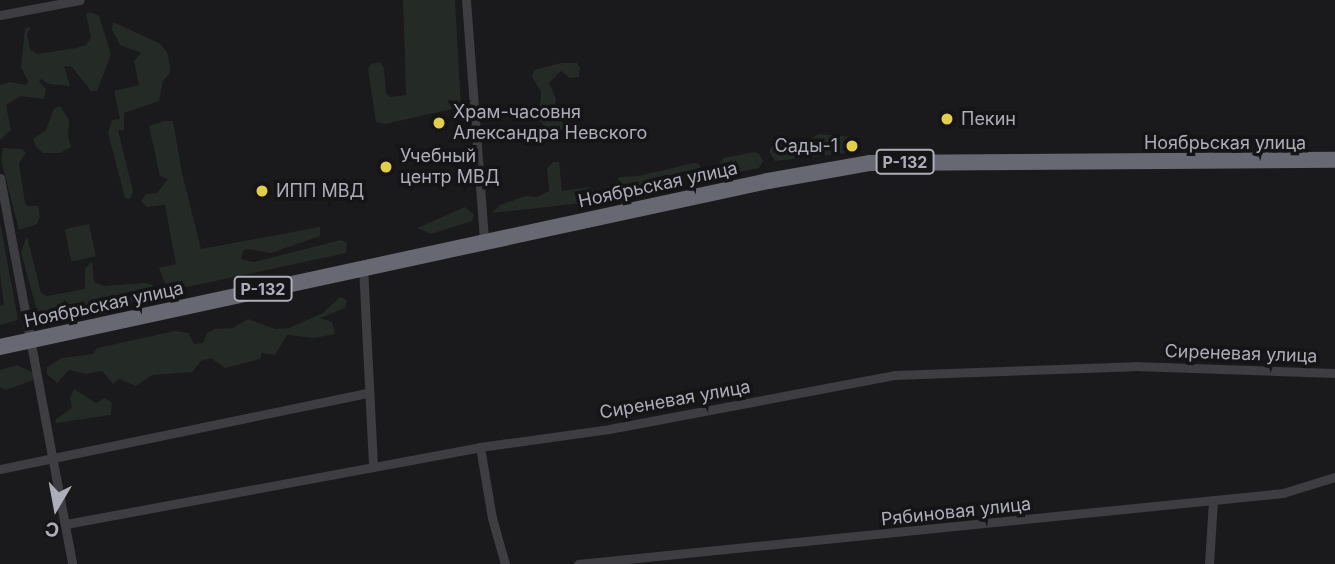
<!DOCTYPE html>
<meta charset="utf-8">
<style>
body{margin:0}
#map{position:relative;width:1335px;height:564px;overflow:hidden;background:#1a191b;font-family:Inter,sans-serif}
div>[style]{position:absolute}
.green>*{inset:0;background:#242b26;transform-origin:0 0}
.street>*{height:9px;margin:-4.5px;padding:0 4.5px;transform-origin:4.5px;border-radius:4.5px;background:#3d3d42}
.highway>*{height:16px;margin:-8px;padding:0 8px;transform-origin:8px;border-radius:8px;background:#676871}
.dots>*{width:19px;height:19px;translate:-50% -50%;box-sizing:border-box;border:4px solid #151416;border-radius:50%}
span{translate:-50% -50%;white-space:nowrap;text-align:center;line-height:1.15;-webkit-text-stroke:7px #151416;paint-order:stroke}
.shield-label span{padding:2px 5px;background:#151416;border:2px solid;border-radius:5px;-webkit-text-stroke-width:0}
.shield-label{font-size:16px;color:#adaeba;font-weight:700}
.poi-label{font-size:18px;color:#adaeba}
.left{translate:0 -50%;text-align:left}
.right{translate:-100% -50%;text-align:right}
.street-label{font-size:18px;color:#adaeba}
.north{position:absolute;left:21px;top:473px;width:70px;height:70px;-webkit-text-stroke:5px #151416;paint-order:stroke;rotate:190deg;font-size:19px;font-weight:700;line-height:28px;text-align:center;color:#adaeba}
.north::after{content:'';display:block;margin:auto;width:24px;height:32px;background:#adaeba;clip-path:polygon(50% 0,100% 100%,50% 72%,0 100%)}
</style>
<div id="map">
<div class="green">
<i style="clip-path:polygon(403px 0,455px 0,461px 107px,385px 124px,376px 122px,368px 69px,371px 64px,380px 62px,384px 68px,386px 93px,390px 97px,406px 95px)"></i>
<i style="clip-path:polygon(90px 12px,99px 16px,111px 54px,97px 91px,91px 91px,72px 67px,64px 66px,70px 86px,49px 84px,41px 79px,39px 82px,46px 89px,44px 99px,21px 96px,6px 105px,11px 130px,0 140px,0 85px,10px 82px,26px 85px,28px 81px,21px 67px,25px 29px,31px 26px,27px 34px,30px 50px,38px 54px,76px 48px,86px 45px,91px 38px,86px 14px)"></i>
<i style="clip-path:polygon(113px 22px,159px 43px,167px 52px,170px 66px,170px 73px,163px 81px,159px 101px,124px 113px,124px 130px,118px 130px,133px 191px,130px 199px,125px 198px,108px 133px,112px 120px,120px 119px,114px 91px,139px 85px,134px 61px,141px 53px,120px 45px,112px 30px)"></i>
<i style="clip-path:polygon(561px 63px,577px 63px,580px 68px,579px 77px,570px 78px,561px 71px,549px 83px,556px 99px,555px 107px,569px 111px,571px 119px,566px 129px,551px 134px,539px 120px,541px 92px,532px 77px,534px 70px)"></i>
<i style="clip-path:polygon(60px 106px,69px 120px,68px 137px,71px 147px,60px 153px,43px 153px,36px 147px,33px 139px,46px 130px,54px 109px)"></i>
<i style="clip-path:polygon(164px 121px,173px 121px,182px 173px,201px 249px,320px 227px,320px 236px,271px 253px,248px 249px,243px 251px,241px 259px,254px 262px,341px 240px,347px 243px,346px 253px,168px 291px,159px 268px,176px 264px,165px 205px,147px 207px,141px 201px,146px 194px,157px 193px,168px 179px,160px 176px,149px 126px)"></i>
<i style="clip-path:polygon(819px 134px,853px 137px,861px 142px,860px 148px,856px 152px,775px 161px,769px 152px,772px 146px,806px 141px)"></i>
<i style="clip-path:polygon(3px 148px,22px 149px,26px 153px,19px 163px,25px 203px,27px 206px,38px 206px,40px 216px,37px 224px,19px 230px,1px 160px)"></i>
<i style="clip-path:polygon(755px 152px,759px 154px,763px 161px,759px 168px,725px 175px,716px 170px,723px 158px)"></i>
<i style="clip-path:polygon(553px 162px,559px 162px,562px 191px,591px 187px,595px 193px,592px 202px,492px 213px,500px 205px,526px 196px,537px 197px,549px 191px,547px 168px)"></i>
<i style="clip-path:polygon(694px 163px,699px 164px,702px 175px,620px 190px,614px 186px,619px 177px,638px 176px)"></i>
<i style="clip-path:polygon(465px 207px,474px 215px,472px 221px,431px 234px,417px 228px)"></i>
<i style="clip-path:polygon(0 222px,18px 320px,0 325px,0 306px,4px 305px,0 273px)"></i>
<i style="left:89px;top:224px;width:33px;height:25px;rotate:78deg"></i>
<i style="clip-path:polygon(27px 236px,41px 293px,47px 296px,85px 289px,85px 269px,92px 261px,94px 282px,103px 286px,145px 283px,153px 285px,155px 297px,43px 318px,38px 315px,21px 252px)"></i>
<i style="clip-path:polygon(340px 297px,347px 300px,345px 308px,320px 318px,332px 322px,335px 334px,314px 338px,287px 335px,275px 355px,262px 353px,260px 359px,225px 368px,211px 358px,201px 361px,192px 372px,152px 375px,136px 386px,119px 379px,113px 384px,102px 371px,86px 374px,69px 370px,57px 383px,47px 374px,47px 367px,62px 358px,93px 354px,97px 348px,175px 331px,188px 333px,194px 344px,203px 343px,207px 333px,215px 329px,233px 328px,248px 319px,275px 329px,289px 328px,323px 313px)"></i>
<i style="clip-path:polygon(17px 365px,34px 373px,33px 380px,6px 390px,0 387px,0 370px)"></i>
<i style="clip-path:polygon(74px 389px,96px 403px,105px 398px,112px 403px,111px 415px,56px 423px,55px 420px,72px 408px,70px 398px)"></i>
</div>
<div class="street">
<i style="left:466px;top:0;width:243px;rotate:85.7deg"></i>
<i style="left:0;top:15px;width:81px;rotate:-10.6deg"></i>
<i style="left:0;top:178px;width:393px;rotate:79.4deg"></i>
<i style="left:363px;top:267px;width:200px;rotate:87.1deg"></i>
<i style="left:480px;top:447px;width:72px;rotate:80.4deg"></i>
<i style="left:492px;top:518px;width:48px;rotate:74.2deg"></i>
<i style="left:0;top:469px;width:376px;rotate:-11.7deg"></i>
<i style="left:66px;top:524px;width:421px;rotate:-10.5deg"></i>
<i style="left:480px;top:447px;width:130px;rotate:-7.9deg"></i>
<i style="left:609px;top:429px;width:290px;rotate:-10.7deg"></i>
<i style="left:894px;top:375px;width:240px;rotate:-2.1deg"></i>
<i style="left:1134px;top:366px;width:201px;rotate:2deg"></i>
<i style="left:578px;top:564px;width:709px;rotate:-5.75deg"></i>
<i style="left:1283px;top:493px;width:54px;rotate:-17.1deg"></i>
<i style="left:1209px;top:564px;width:64px;rotate:-86.4deg"></i>
</div>
<div class="highway">
<i style="left:0;top:347px;width:786px;rotate:-12.2deg"></i>
<i style="left:768px;top:181px;width:104px;rotate:-10deg"></i>
<i style="left:870px;top:163px;width:465px;rotate:-0.4deg"></i>
</div>
<div class="dots">
<i style="left:947px;top:119px;background:#e2ce4b"></i>
<i style="left:439px;top:123px;background:#e2ce4b"></i>
<i style="left:852px;top:146px;background:#e2ce4b"></i>
<i style="left:386px;top:167px;background:#e2ce4b"></i>
<i style="left:262px;top:191px;background:#e2ce4b"></i>
</div>
<div class="shield-label">
<span style="left:905px;top:162px">Р-132</span>
<span style="left:263px;top:289px">Р-132</span>
</div>
<div class="poi-label">
<span class="left" style="left:453px;top:123px">Храм-часовня<br>Александра Невского</span>
<span class="left" style="left:961px;top:119px">Пекин</span>
<span class="right" style="left:838px;top:146px">Сады-1</span>
<span class="left" style="left:400px;top:167px">Учебный<br>центр МВД</span>
<span class="left" style="left:276px;top:191px">ИПП МВД</span>
</div>
<div class="street-label">
<span style="left:1225px;top:143px">Ноябрьская улица</span>
<span style="left:658px;top:185px;rotate:-12deg">Ноябрьская улица</span>
<span style="left:104px;top:305px;rotate:-12deg">Ноябрьская улица</span>
<span style="left:1241px;top:354px;rotate:2deg">Сиреневая улица</span>
<span style="left:675px;top:400px;rotate:-10deg">Сиреневая улица</span>
<span style="left:956px;top:512px;rotate:-6deg">Рябиновая улица</span>
</div>
<div class="north">С</div>
</div>
